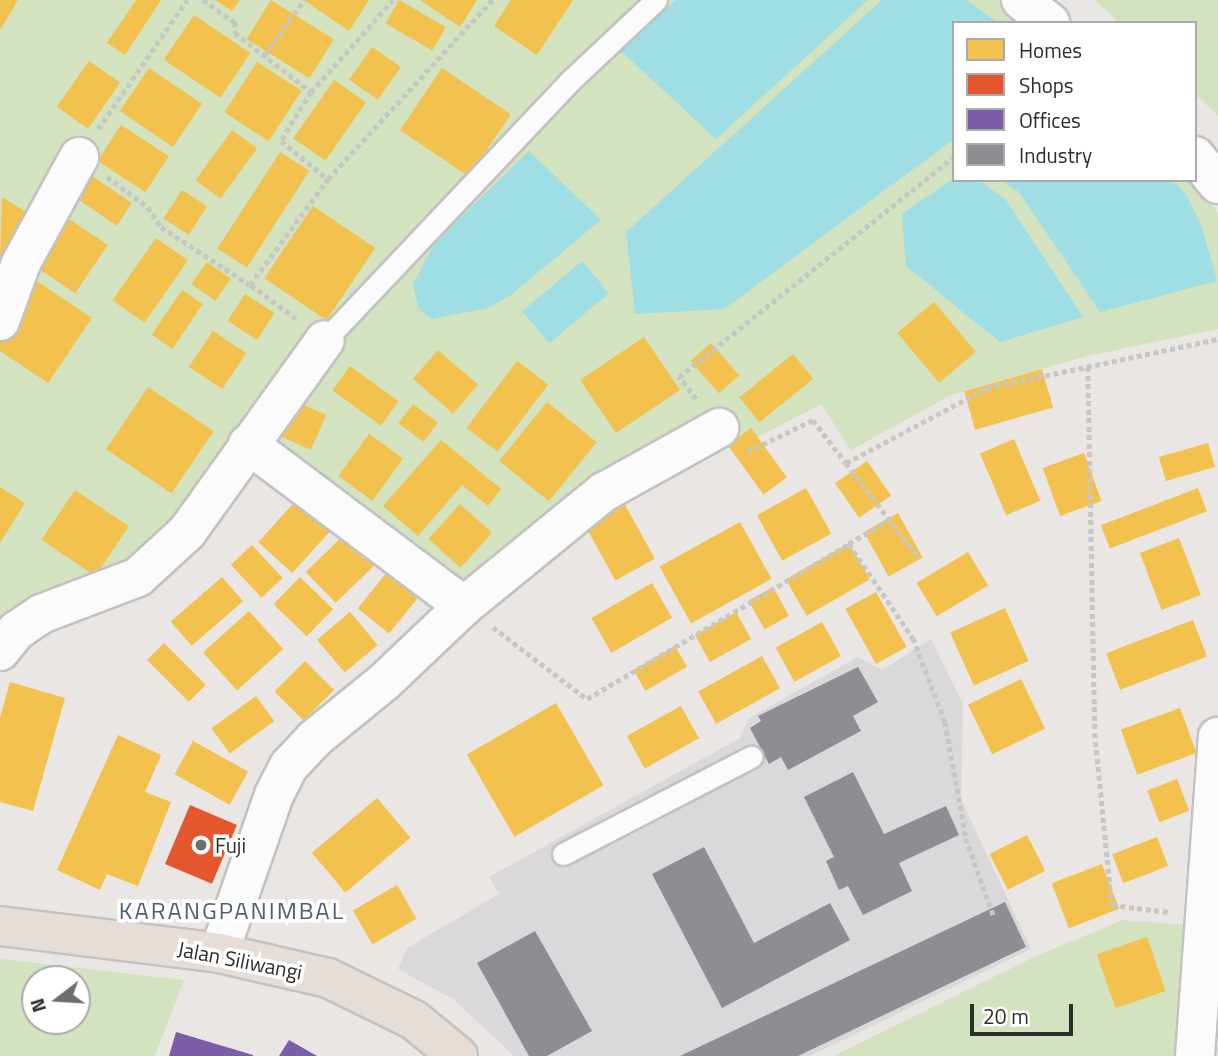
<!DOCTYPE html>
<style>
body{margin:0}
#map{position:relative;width:1218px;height:1056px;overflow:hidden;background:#eae6e3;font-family:"Titillium Web",sans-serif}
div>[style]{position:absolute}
.industrial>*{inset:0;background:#dad8da}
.green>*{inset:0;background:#d3e2bf}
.water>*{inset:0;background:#9edee4;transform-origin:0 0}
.homes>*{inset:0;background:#f2c14e;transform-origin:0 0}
.shops>*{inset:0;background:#e4572e;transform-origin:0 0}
.offices>*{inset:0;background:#7b5ea7}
.industry>*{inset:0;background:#8d8d92}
.path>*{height:4.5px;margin-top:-2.25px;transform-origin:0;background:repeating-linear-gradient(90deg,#c7c7c6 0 5px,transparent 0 8.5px)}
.roads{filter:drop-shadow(2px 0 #c3c2c2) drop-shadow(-2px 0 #c3c2c2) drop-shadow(0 2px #c3c2c2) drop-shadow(0 -2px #c3c2c2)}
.service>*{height:21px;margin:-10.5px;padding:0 10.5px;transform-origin:10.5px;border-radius:10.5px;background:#fcfbfb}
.minor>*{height:38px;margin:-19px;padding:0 19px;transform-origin:19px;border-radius:19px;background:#fcfbfb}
.trunk>*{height:38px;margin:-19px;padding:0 19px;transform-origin:19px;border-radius:19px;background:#e6ddd6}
.dots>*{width:19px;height:19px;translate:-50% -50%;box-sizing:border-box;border:4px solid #fff;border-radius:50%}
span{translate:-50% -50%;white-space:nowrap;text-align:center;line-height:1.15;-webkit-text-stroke:7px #fff;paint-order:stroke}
.poi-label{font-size:21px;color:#2d2d2d}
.left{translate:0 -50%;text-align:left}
.street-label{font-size:21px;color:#2d2d2d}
.quarter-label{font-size:24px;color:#505e7a;letter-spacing:2px}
.legend{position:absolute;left:952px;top:21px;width:245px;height:161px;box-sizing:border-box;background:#fff;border:2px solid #ababab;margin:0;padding:9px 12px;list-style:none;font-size:21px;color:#2d2d2d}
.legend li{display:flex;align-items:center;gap:14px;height:35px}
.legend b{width:35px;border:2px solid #ababab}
.north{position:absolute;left:21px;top:965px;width:70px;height:70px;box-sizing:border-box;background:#fff;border:2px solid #ababab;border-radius:50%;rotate:253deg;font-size:19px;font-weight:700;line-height:28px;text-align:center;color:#2d2d2d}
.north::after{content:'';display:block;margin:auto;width:24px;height:32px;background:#6f6e6d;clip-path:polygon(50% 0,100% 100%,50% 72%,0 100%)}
.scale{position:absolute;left:970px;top:1004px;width:103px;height:32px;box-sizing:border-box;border:4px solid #2d2d2d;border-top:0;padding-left:9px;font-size:21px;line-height:24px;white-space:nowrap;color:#2d2d2d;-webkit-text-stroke:5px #fff;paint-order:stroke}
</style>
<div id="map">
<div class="industrial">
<i style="clip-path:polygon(931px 639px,963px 704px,961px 799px,1031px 949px,810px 1056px,514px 1056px,453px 999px,398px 969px,407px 948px,499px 894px,489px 877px,740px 738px,749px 718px,858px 657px,882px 670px)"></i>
</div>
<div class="green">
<i style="clip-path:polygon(0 0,996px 0,1025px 23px,954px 23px,954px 180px,1194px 180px,1218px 213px,1218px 329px,1087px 356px,951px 395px,851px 450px,821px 404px,750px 441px,720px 414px,466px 587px,247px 423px,179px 520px,132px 566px,0 626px)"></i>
<i style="clip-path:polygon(1095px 0,1218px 0,1218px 116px,1195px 94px,1195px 23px,1119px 23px)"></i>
<i style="clip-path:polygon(1123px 920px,1185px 925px,1175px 1056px,834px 1056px,1036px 956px)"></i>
<i style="clip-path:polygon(evenodd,0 959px,184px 980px,155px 1056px,0 1056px,0 959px,77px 979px,77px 1021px,35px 1021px,35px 979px,77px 979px)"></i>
</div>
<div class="water">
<i style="clip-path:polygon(676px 0,868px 0,716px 139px,621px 51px)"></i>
<i style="clip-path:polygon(882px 0,967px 0,998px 23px,954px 23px,954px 139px,724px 309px,635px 314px,626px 232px)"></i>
<i style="clip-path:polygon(529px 151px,601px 220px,511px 295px,488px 308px,431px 319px,419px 309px,413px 284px,436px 241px)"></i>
<i style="clip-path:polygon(954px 178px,979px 180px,1006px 200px,1083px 317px,1000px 342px,906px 266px,902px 214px)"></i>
<i style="clip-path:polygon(1001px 180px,1172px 180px,1186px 194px,1202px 227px,1217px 281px,1100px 312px,1019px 192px)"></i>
<i style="left:582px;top:261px;width:42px;height:78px;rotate:50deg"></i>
</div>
<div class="homes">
<i style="clip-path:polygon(0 0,18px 0,0 30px)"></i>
<i style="clip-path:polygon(136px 0,161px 0,125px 55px,107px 43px)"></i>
<i style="clip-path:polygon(215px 0,240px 0,232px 11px)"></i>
<i style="left:271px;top:0;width:74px;height:46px;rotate:32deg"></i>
<i style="clip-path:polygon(304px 0,369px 0,349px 31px)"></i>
<i style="left:399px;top:0;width:54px;height:27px;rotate:30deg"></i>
<i style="clip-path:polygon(420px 0,477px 0,460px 27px)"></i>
<i style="clip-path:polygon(511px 0,573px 0,537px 55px,494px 26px)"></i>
<i style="left:194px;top:15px;width:68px;height:54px;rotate:34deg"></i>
<i style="left:372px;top:47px;width:35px;height:40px;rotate:35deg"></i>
<i style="left:89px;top:61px;width:38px;height:56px;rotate:35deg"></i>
<i style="left:257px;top:62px;width:53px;height:60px;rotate:33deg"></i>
<i style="left:149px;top:68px;width:64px;height:52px;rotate:34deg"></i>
<i style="left:442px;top:68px;width:83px;height:75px;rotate:34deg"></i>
<i style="left:334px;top:80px;width:39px;height:71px;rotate:35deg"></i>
<i style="left:121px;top:125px;width:57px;height:43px;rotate:33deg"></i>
<i style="left:232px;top:130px;width:31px;height:62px;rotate:36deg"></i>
<i style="left:280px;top:152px;width:35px;height:115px;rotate:33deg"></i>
<i style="left:83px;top:170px;width:59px;height:27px;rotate:34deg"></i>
<i style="left:182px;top:190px;width:30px;height:34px;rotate:33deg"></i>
<i style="clip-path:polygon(2px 197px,41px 221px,12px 271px,0 264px)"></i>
<i style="left:313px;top:206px;width:75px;height:87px;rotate:34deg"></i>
<i style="left:57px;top:211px;width:61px;height:58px;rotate:34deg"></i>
<i style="left:156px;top:238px;width:39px;height:76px;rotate:35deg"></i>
<i style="left:207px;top:262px;width:29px;height:27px;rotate:35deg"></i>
<i style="clip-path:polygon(35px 280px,92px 318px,48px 383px,0 351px,0 333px)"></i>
<i style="left:182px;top:290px;width:25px;height:54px;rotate:34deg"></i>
<i style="left:245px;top:294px;width:35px;height:32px;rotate:33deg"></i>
<i style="left:934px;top:302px;width:65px;height:48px;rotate:50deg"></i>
<i style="left:213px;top:331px;width:40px;height:43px;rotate:34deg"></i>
<i style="left:644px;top:337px;width:64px;height:77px;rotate:56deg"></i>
<i style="left:711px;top:343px;width:43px;height:27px;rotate:49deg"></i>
<i style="left:438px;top:350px;width:53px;height:38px;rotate:41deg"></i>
<i style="left:793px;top:354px;width:32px;height:69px;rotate:51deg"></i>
<i style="left:517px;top:361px;width:39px;height:84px;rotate:37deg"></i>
<i style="left:350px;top:366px;width:60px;height:30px;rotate:36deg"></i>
<i style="left:1042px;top:369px;width:40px;height:81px;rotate:74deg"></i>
<i style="left:148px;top:387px;width:79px;height:75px;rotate:34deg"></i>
<i style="left:297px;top:402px;width:32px;height:38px;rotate:24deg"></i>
<i style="left:547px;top:402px;width:64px;height:76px;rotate:39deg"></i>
<i style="left:413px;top:404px;width:31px;height:24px;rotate:37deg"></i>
<i style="left:751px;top:428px;width:61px;height:29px;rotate:54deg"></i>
<i style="left:369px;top:434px;width:42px;height:52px;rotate:36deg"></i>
<i style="left:1014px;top:439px;width:67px;height:37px;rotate:67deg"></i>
<i style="clip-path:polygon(441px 440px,501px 489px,488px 506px,462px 485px,418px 536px,383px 506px)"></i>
<i style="left:1208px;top:443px;width:25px;height:51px;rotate:74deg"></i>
<i style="left:1084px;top:453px;width:51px;height:44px;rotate:70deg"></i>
<i style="left:867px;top:461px;width:42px;height:39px;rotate:55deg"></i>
<i style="clip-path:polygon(0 487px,25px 503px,0 543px)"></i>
<i style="left:806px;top:488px;width:52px;height:56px;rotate:61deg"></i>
<i style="left:1198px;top:488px;width:25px;height:104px;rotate:69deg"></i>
<i style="left:75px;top:490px;width:65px;height:60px;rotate:34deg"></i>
<i style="left:619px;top:494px;width:74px;height:45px;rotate:61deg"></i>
<i style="left:299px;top:497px;width:46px;height:61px;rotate:42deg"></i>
<i style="left:460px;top:504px;width:43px;height:47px;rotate:42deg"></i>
<i style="left:898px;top:513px;width:51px;height:39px;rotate:61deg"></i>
<i style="left:740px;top:522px;width:65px;height:92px;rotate:61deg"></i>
<i style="left:346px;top:533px;width:43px;height:56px;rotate:46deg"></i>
<i style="left:1179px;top:538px;width:61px;height:42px;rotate:69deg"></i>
<i style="left:849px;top:543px;width:42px;height:73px;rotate:60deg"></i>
<i style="left:252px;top:545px;width:45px;height:29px;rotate:47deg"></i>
<i style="left:968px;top:552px;width:39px;height:60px;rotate:59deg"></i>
<i style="left:388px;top:571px;width:40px;height:48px;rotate:39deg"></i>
<i style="left:222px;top:577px;width:32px;height:68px;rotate:49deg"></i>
<i style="left:300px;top:577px;width:46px;height:38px;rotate:44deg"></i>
<i style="left:652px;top:583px;width:40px;height:70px;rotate:60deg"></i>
<i style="left:773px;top:587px;width:33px;height:28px;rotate:61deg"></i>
<i style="left:876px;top:592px;width:63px;height:35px;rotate:61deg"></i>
<i style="left:1005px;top:608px;width:58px;height:60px;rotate:66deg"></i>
<i style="left:249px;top:611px;width:51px;height:62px;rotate:48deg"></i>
<i style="left:350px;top:612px;width:43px;height:43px;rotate:50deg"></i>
<i style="left:736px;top:612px;width:31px;height:47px;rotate:61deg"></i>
<i style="left:1193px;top:620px;width:39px;height:93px;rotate:69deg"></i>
<i style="left:822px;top:622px;width:39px;height:53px;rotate:61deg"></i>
<i style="left:164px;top:643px;width:59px;height:24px;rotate:45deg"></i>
<i style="left:675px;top:646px;width:24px;height:48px;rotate:60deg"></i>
<i style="left:762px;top:656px;width:37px;height:73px;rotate:61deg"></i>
<i style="left:305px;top:661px;width:41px;height:43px;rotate:45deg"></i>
<i style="left:1021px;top:679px;width:55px;height:59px;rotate:64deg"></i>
<i style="clip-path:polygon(10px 682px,65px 698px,33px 811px,0 802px,0 718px)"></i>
<i style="left:256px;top:696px;width:31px;height:55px;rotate:54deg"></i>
<i style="left:556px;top:703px;width:95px;height:103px;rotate:60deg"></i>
<i style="left:681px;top:706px;width:37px;height:62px;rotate:61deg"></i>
<i style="left:1180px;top:708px;width:48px;height:63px;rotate:70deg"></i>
<i style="clip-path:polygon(118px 735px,161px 755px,145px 792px,171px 802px,138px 886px,107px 874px,100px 890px,57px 870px)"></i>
<i style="left:193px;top:741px;width:63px;height:38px;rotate:29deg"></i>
<i style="left:1177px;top:779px;width:34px;height:32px;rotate:69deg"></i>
<i style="left:377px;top:798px;width:52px;height:85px;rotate:50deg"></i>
<i style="left:1027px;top:835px;width:40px;height:42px;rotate:63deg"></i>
<i style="left:1157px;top:837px;width:31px;height:48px;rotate:69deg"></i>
<i style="left:1102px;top:864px;width:48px;height:54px;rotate:69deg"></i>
<i style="left:397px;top:885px;width:39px;height:51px;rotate:60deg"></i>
<i style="left:1147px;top:937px;width:57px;height:53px;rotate:71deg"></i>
</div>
<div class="shops">
<i style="left:190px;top:805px;width:51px;height:64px;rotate:23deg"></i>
</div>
<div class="offices">
<i style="clip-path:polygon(176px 1032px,253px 1055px,253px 1056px,169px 1056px)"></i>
<i style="clip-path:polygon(289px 1040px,317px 1056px,279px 1056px)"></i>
</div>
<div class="industry">
<i style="clip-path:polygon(858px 667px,878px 702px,853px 716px,861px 731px,788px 770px,781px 757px,769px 764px,750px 728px,761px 721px,758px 716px)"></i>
<i style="clip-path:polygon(853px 772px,884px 834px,946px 806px,959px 835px,899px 863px,912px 891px,863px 915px,848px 886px,839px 890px,826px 861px,834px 857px,804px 797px)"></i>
<i style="clip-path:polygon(704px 847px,754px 943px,830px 903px,850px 940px,722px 1008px,652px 874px)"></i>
<i style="clip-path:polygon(1005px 902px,1026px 947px,798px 1056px,680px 1056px)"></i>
<i style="clip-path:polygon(535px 931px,592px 1031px,547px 1056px,529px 1056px,477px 963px)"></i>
</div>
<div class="path">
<i style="left:203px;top:0;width:39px;rotate:35deg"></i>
<i style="left:235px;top:22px;width:11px;rotate:90deg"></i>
<i style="left:235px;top:33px;width:96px;rotate:37.8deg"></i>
<i style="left:311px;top:92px;width:57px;rotate:121.5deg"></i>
<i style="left:281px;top:141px;width:60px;rotate:39deg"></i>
<i style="left:264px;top:56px;width:69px;rotate:-54.5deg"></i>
<i style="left:311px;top:92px;width:123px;rotate:-48.3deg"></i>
<i style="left:98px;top:129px;width:157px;rotate:-55.4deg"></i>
<i style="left:107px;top:177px;width:51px;rotate:36.2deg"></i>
<i style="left:148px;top:207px;width:24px;rotate:57deg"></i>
<i style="left:161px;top:227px;width:106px;rotate:33.1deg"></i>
<i style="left:296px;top:319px;width:57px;rotate:-143.5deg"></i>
<i style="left:250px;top:285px;width:132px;rotate:-53.7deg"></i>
<i style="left:328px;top:179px;width:243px;rotate:-47.5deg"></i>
<i style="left:1088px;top:367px;width:366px;rotate:88.9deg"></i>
<i style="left:1095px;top:733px;width:173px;rotate:84.4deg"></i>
<i style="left:1112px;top:905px;width:57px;rotate:7deg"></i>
<i style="left:696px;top:399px;width:28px;rotate:-128deg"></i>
<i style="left:679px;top:377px;width:352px;rotate:-38.7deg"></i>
<i style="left:747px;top:452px;width:73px;rotate:-25.9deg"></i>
<i style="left:813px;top:420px;width:54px;rotate:52.5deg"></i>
<i style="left:846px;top:463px;width:160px;rotate:-28deg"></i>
<i style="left:987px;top:388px;width:236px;rotate:-12deg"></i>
<i style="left:846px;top:463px;width:120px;rotate:52.5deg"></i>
<i style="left:890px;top:520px;width:48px;rotate:149.7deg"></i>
<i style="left:849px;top:544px;width:114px;rotate:55.8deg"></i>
<i style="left:913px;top:638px;width:90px;rotate:69.1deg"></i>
<i style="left:945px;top:722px;width:118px;rotate:79.7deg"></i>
<i style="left:966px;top:838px;width:84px;rotate:70.5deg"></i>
<i style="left:493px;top:627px;width:118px;rotate:37.5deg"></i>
<i style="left:587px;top:699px;width:304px;rotate:-30.6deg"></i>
</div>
<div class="roads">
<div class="service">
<i style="left:325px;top:340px;width:357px;rotate:-46.6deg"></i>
<i style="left:570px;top:81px;width:118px;rotate:-43.3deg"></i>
<i style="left:563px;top:854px;width:212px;rotate:-27.3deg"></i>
</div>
<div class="minor">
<i style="left:1021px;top:0;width:37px;rotate:38deg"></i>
<i style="left:1195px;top:156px;width:36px;rotate:51deg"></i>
<i style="left:0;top:321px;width:62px;rotate:-70.1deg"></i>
<i style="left:21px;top:263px;width:121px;rotate:-61.3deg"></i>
<i style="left:248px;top:444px;width:270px;rotate:36.9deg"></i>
<i style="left:0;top:651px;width:26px;rotate:-51deg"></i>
<i style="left:16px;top:631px;width:30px;rotate:-34deg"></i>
<i style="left:41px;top:614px;width:104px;rotate:-20.9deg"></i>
<i style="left:138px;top:577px;width:67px;rotate:-42.6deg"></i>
<i style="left:187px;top:532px;width:236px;rotate:-54.3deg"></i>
<i style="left:219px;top:953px;width:167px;rotate:-70.8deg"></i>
<i style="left:274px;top:795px;width:33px;rotate:-63deg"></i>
<i style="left:289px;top:766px;width:37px;rotate:-47deg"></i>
<i style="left:314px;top:739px;width:90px;rotate:-39.2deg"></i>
<i style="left:384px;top:682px;width:110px;rotate:-43.5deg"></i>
<i style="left:464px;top:606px;width:181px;rotate:-39.2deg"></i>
<i style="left:604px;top:492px;width:132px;rotate:-29.1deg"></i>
<i style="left:1195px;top:1056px;width:320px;rotate:-85.9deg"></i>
</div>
<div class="trunk">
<i style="left:0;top:926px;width:221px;rotate:7deg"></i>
<i style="left:219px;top:953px;width:112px;rotate:12.9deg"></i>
<i style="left:328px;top:978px;width:96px;rotate:26deg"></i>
<i style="left:414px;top:1020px;width:57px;rotate:39.3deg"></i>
</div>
</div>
<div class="dots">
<i style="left:201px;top:845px;background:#6f6e6d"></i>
</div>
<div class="poi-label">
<span class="left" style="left:215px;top:845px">Fuji</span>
</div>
<div class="street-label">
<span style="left:240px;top:960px;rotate:11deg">Jalan Siliwangi</span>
</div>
<div class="quarter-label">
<span style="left:232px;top:911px">KARANGPANIMBAL</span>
</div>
<ul class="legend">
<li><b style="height:19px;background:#f2c14e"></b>Homes</li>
<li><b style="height:19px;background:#e4572e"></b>Shops</li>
<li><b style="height:19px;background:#7b5ea7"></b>Offices</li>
<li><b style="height:19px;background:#8d8d92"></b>Industry</li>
</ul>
<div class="north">N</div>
<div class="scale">20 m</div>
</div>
